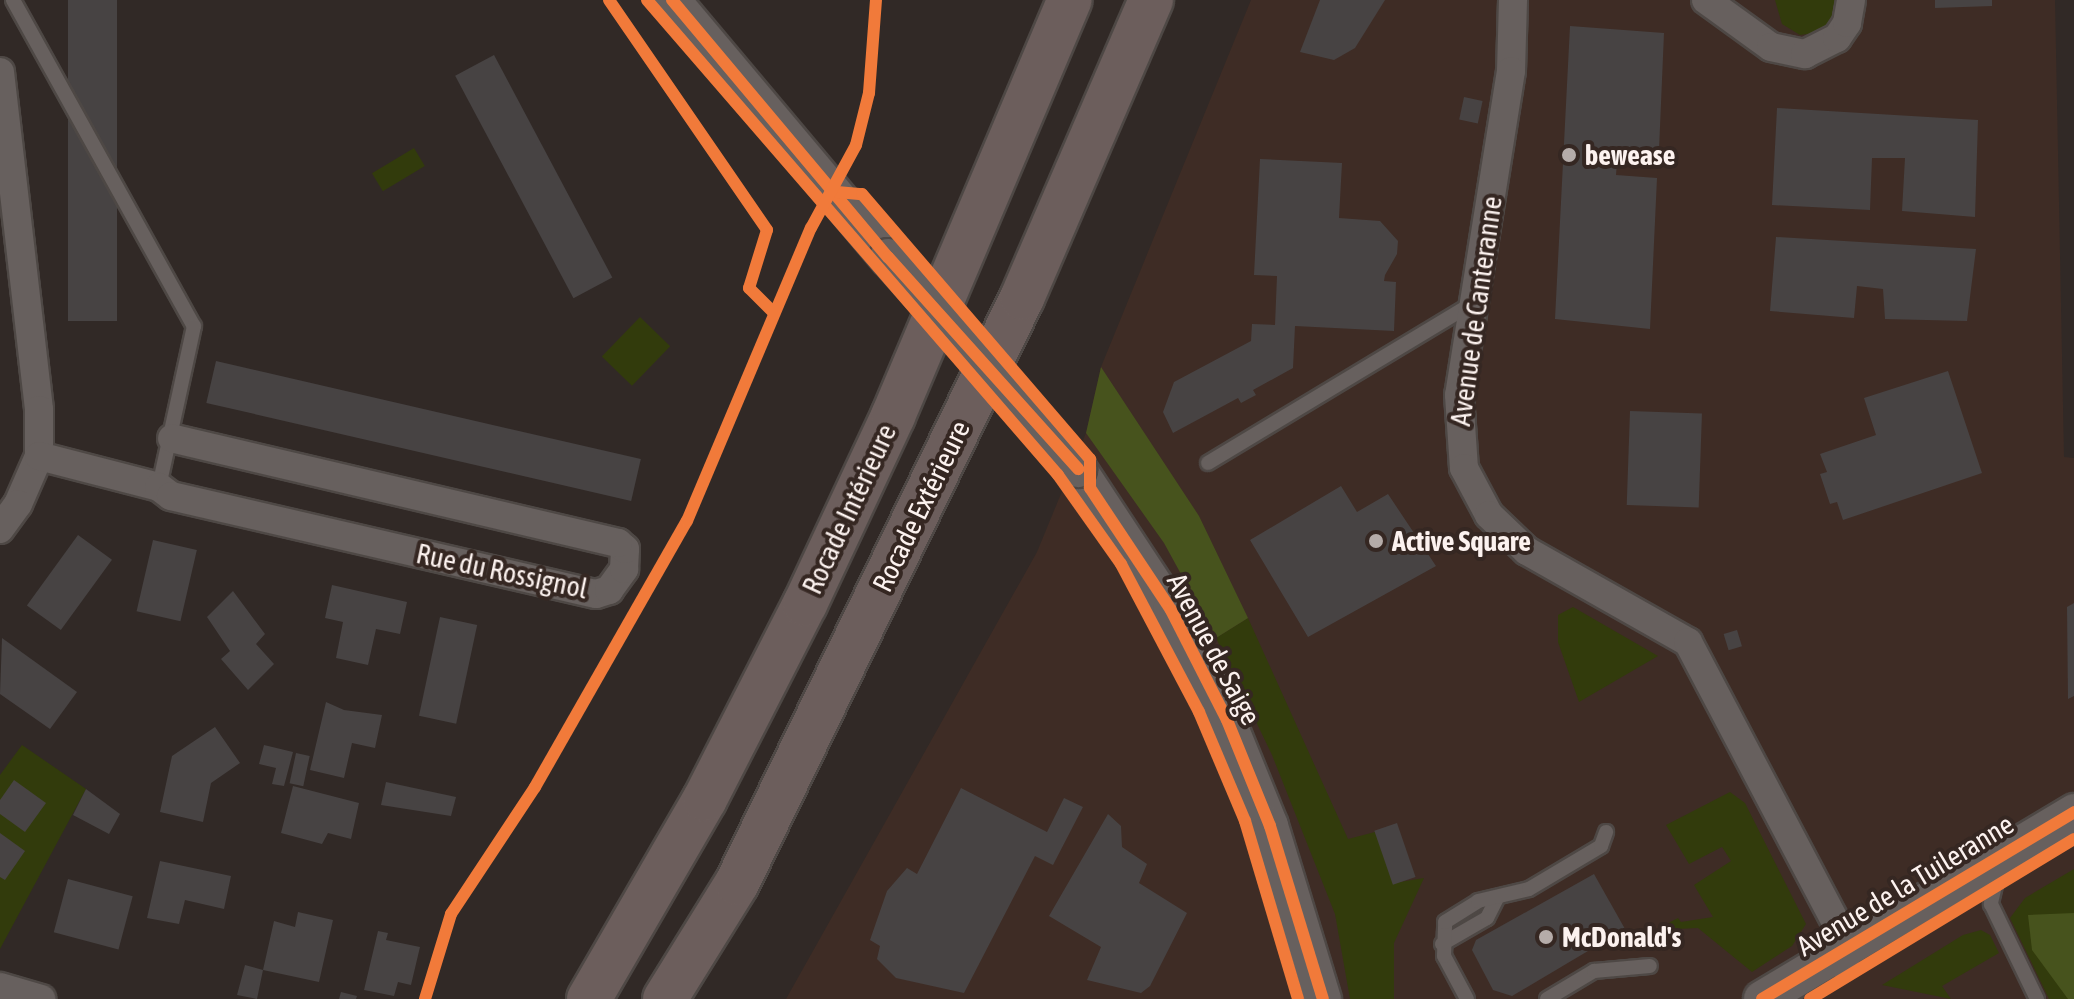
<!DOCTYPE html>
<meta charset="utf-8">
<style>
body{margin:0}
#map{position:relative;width:2074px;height:999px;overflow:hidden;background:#312926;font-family:"Asap Condensed",sans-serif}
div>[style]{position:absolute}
.built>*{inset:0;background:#3e2c25}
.green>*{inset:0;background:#323b0c;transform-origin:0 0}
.forest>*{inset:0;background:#47531d}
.building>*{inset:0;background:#474343;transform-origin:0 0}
.roads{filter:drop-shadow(2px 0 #4e4845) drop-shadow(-2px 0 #4e4845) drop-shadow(0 2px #4e4845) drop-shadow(0 -2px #4e4845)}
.service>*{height:14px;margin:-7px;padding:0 7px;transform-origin:7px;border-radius:7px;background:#67605e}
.minor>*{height:28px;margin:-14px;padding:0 14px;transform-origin:14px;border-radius:14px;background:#67605e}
.tertiary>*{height:36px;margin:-18px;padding:0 18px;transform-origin:18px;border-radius:18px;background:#67605e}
.motorway>*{height:44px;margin:-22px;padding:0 22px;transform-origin:22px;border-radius:22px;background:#6c5e5c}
.bridges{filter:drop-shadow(2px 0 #4e4845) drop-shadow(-2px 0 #4e4845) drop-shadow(0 2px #4e4845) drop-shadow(0 -2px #4e4845)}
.tertiary-bridge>*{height:36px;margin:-18px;padding:0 18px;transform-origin:18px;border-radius:18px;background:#67605e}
.cycleway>*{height:12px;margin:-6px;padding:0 6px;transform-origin:6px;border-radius:6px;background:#f17a3a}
.dots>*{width:22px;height:22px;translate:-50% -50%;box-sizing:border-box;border:4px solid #352722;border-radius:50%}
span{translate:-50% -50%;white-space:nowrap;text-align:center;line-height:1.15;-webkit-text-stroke:8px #352722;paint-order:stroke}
.poi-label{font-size:28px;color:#fcf2ef;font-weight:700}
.left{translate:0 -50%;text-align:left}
.street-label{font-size:28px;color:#fcf2ef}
</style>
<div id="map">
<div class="built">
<i style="clip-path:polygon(1251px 0,2055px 0,2064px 457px,2074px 458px,2074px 999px,786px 999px,1037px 552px,1086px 433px,1101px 367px)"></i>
</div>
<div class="green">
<i style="clip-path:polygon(1775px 0,1839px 0,1839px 7px,1821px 32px,1800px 35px,1782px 24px)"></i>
<i style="left:414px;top:148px;width:21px;height:49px;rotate:59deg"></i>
<i style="left:640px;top:317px;width:42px;height:55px;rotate:44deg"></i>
<i style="clip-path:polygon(1573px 607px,1658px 656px,1579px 702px,1558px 642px,1558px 615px)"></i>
<i style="clip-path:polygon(1248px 618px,1348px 839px,1375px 832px,1394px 883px,1424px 878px,1394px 943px,1394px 999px,1350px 999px,1335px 914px,1272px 755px,1216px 638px)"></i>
<i style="clip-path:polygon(22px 745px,86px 789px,0 949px,0 775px)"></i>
<i style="clip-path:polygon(1730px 792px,1745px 803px,1806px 924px,1792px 946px,1752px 972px,1698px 928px,1655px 930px,1678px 918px,1681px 922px,1713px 917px,1694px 885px,1731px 861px,1722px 847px,1689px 864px,1666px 825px)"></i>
<i style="clip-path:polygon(2074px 869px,2074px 999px,2049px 999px,2010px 918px,2025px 898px)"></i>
<i style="clip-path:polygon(1981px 930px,1990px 935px,1999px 953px,1942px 986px,1951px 999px,1882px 985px,1963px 935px)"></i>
</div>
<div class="forest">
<i style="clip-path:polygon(1101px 367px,1199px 516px,1248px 618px,1216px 638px,1164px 543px,1086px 433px)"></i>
<i style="clip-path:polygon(2074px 913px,2074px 999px,2068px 999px,2032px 950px,2028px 915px)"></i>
</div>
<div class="building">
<i style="left:68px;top:0;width:49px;height:321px"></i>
<i style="clip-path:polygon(1320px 0,1385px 0,1355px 48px,1334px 60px,1300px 52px)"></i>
<i style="clip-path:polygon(1935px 0,1992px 0,1992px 6px,1935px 8px)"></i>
<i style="clip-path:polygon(1570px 26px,1664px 33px,1659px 150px,1618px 148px,1616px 175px,1657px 178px,1650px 329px,1555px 319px)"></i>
<i style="left:494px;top:55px;width:252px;height:44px;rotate:62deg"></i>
<i style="left:1464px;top:97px;width:19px;height:23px;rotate:12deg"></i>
<i style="clip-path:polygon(1777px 108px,1978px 120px,1975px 217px,1902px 211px,1905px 158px,1872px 158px,1870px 210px,1772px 205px)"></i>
<i style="clip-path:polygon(1260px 159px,1342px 163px,1339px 218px,1380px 221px,1398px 241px,1397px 254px,1385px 275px,1384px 281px,1396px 282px,1394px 331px,1295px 326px,1293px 368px,1253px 390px,1256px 395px,1241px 403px,1238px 398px,1173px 433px,1163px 412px,1174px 382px,1251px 341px,1252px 324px,1275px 325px,1277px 276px,1254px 275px)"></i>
<i style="clip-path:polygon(1776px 237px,1976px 249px,1967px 321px,1885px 319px,1883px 289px,1857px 286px,1854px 318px,1770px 311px)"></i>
<i style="left:216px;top:361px;width:436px;height:43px;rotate:13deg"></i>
<i style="clip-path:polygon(1948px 371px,1982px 473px,1843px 520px,1837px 502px,1830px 504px,1820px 474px,1827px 472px,1820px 454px,1876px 435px,1864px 398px)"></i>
<i style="left:1630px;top:411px;width:72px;height:94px;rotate:2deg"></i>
<i style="clip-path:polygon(1341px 486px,1357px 512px,1388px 494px,1436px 566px,1308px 637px,1250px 540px)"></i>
<i style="left:78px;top:535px;width:42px;height:87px;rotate:36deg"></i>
<i style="left:153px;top:540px;width:45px;height:73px;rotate:13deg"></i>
<i style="clip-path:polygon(332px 585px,407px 602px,400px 634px,376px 629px,368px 665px,336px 658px,343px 622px,325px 618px)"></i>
<i style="clip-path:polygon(233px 591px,265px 634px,256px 644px,274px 664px,248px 690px,221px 659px,230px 651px,207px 617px)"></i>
<i style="clip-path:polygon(2074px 603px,2074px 696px,2068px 699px,2067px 607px)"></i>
<i style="left:440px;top:617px;width:38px;height:101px;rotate:12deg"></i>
<i style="left:1737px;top:630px;width:17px;height:14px;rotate:73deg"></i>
<i style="clip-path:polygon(2px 638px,77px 692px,50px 729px,0 694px)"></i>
<i style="clip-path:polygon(326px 702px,344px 710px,382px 715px,375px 748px,352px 743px,344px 778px,310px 770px)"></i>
<i style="clip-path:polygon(215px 727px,240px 763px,211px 783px,203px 822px,160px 812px,172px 756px)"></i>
<i style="clip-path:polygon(264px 745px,293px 752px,284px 786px,272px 784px,276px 768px,259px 764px)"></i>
<i style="left:296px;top:753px;width:14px;height:31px;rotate:12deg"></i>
<i style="clip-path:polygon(14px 780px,46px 803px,25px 832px,0 814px,0 800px)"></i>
<i style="clip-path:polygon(386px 782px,456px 797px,451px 816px,381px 805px)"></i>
<i style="clip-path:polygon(293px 786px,359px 803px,351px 839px,328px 833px,322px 844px,281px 833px)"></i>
<i style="clip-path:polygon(961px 788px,1047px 832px,1064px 798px,1083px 807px,1053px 865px,1035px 856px,964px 993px,896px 978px,877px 959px,880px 946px,870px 940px,887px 891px,907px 868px,917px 874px)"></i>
<i style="clip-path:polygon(86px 789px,120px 814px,109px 834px,73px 815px)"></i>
<i style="clip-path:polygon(1108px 814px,1121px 826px,1122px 847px,1147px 864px,1139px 883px,1187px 913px,1150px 986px,1141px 993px,1087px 980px,1101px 947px,1049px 916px)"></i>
<i style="left:1397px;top:823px;width:57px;height:24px;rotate:71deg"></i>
<i style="clip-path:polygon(0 833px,25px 851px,5px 880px,0 877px)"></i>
<i style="clip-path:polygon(160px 861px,231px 876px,224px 909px,185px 900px,179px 924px,147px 918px)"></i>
<i style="clip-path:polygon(1594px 874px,1625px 929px,1512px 996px,1493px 990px,1472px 950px,1476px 940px)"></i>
<i style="left:68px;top:879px;width:67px;height:55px;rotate:15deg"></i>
<i style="clip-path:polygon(298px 912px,333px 920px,319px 982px,263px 970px,257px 999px,237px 995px,245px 965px,263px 970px,274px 921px,295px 927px)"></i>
<i style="clip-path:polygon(378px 931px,388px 933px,386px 940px,420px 947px,411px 985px,398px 982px,394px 996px,364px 990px)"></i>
<i style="clip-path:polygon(341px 992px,357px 996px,356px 999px,339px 999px)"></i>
</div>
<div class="roads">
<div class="service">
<i style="left:13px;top:0;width:373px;rotate:61deg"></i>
<i style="left:194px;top:326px;width:165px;rotate:102.3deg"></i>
<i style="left:1208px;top:463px;width:310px;rotate:-31.1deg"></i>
<i style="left:2008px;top:867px;width:15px;rotate:138deg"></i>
<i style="left:1997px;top:877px;width:28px;rotate:103deg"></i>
<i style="left:1991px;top:904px;width:106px;rotate:64.2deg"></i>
<i style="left:1442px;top:944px;width:52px;rotate:-30deg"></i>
<i style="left:1487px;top:918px;width:20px;rotate:-63deg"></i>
<i style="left:1467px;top:999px;width:49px;rotate:-118.1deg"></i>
<i style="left:1444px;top:956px;width:34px;rotate:-88deg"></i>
<i style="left:1445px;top:922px;width:39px;rotate:-32deg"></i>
<i style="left:1478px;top:901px;width:52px;rotate:-13.2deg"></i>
<i style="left:1529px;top:889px;width:84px;rotate:-30.8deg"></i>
<i style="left:1601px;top:846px;width:15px;rotate:-70deg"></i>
<i style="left:1547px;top:999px;width:55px;rotate:-30.8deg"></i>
<i style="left:1594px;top:971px;width:56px;rotate:-5.1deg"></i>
</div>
<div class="minor">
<i style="left:1513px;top:0;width:71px;rotate:91.6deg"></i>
<i style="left:1511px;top:71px;width:328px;rotate:99.1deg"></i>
<i style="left:1459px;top:395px;width:73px;rotate:86.1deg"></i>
<i style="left:1464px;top:468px;width:53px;rotate:62deg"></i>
<i style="left:1489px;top:515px;width:52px;rotate:43.5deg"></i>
<i style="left:1527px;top:551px;width:185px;rotate:29.5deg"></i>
<i style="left:1688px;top:642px;width:345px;rotate:62.2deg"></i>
<i style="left:1849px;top:947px;width:19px;rotate:108deg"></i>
<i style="left:1706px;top:0;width:80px;rotate:35.9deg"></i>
<i style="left:1771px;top:47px;width:35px;rotate:12deg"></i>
<i style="left:1805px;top:54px;width:36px;rotate:-27deg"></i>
<i style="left:1837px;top:38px;width:18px;rotate:-56deg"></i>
<i style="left:1847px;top:23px;width:23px;rotate:-80deg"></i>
<i style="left:0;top:72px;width:340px;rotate:83.4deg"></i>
<i style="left:39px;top:410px;width:46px;rotate:90deg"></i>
<i style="left:39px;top:456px;width:52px;rotate:113.6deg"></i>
<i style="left:18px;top:504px;width:31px;rotate:126deg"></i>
<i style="left:39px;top:456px;width:124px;rotate:14.5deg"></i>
<i style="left:159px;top:487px;width:15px;rotate:37deg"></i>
<i style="left:171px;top:496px;width:436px;rotate:13deg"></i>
<i style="left:596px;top:594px;width:14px;rotate:-17deg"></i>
<i style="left:609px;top:590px;width:26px;rotate:-54deg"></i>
<i style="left:624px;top:569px;width:20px;rotate:-87deg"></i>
<i style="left:625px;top:549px;width:9px;rotate:-139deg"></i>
<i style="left:618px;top:543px;width:458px;rotate:-166.8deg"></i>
<i style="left:0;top:987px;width:43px;rotate:16.3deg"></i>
</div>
<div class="tertiary">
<i style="left:672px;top:0;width:336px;rotate:50deg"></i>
<i style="left:1078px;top:469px;width:169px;rotate:56.6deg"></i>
<i style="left:1171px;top:610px;width:123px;rotate:63deg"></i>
<i style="left:1227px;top:720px;width:114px;rotate:67.9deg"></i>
<i style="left:1270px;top:826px;width:181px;rotate:73deg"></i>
<i style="left:1762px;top:999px;width:364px;rotate:-30.9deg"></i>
</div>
<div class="motorway">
<i style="left:589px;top:999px;width:231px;rotate:-59.9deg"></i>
<i style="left:705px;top:799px;width:219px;rotate:-62.9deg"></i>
<i style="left:805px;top:604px;width:208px;rotate:-64.9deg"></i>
<i style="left:893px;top:416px;width:452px;rotate:-67deg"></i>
<i style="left:665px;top:999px;width:137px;rotate:-58.2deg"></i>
<i style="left:737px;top:883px;width:651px;rotate:-64.03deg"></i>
<i style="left:1022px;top:298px;width:325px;rotate:-66.6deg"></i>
</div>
</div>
<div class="bridges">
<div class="tertiary-bridge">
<i style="left:888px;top:257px;width:285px;rotate:48.1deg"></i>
</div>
</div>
<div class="cycleway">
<i style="left:609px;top:0;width:279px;rotate:55.5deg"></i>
<i style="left:767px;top:230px;width:61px;rotate:107.2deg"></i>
<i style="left:749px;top:288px;width:34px;rotate:45deg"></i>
<i style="left:647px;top:0;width:628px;rotate:49.13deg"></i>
<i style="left:1058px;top:475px;width:109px;rotate:54.7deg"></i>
<i style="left:1121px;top:564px;width:167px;rotate:62.2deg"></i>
<i style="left:1199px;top:712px;width:118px;rotate:67.1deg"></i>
<i style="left:1245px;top:821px;width:186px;rotate:73.4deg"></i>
<i style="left:672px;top:0;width:336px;rotate:50deg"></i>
<i style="left:888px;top:257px;width:285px;rotate:48.1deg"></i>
<i style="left:837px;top:192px;width:25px;rotate:5deg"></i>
<i style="left:862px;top:194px;width:350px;rotate:49.3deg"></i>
<i style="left:1090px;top:459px;width:29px;rotate:90deg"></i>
<i style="left:1090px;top:488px;width:146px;rotate:56.4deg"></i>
<i style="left:1171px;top:610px;width:123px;rotate:63deg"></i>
<i style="left:1227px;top:720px;width:114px;rotate:67.9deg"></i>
<i style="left:1270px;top:826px;width:181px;rotate:73deg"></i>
<i style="left:425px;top:999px;width:89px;rotate:-73deg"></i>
<i style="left:451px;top:914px;width:152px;rotate:-56.5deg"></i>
<i style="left:535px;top:787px;width:306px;rotate:-60.3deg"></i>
<i style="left:687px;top:521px;width:318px;rotate:-67.1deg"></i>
<i style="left:811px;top:228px;width:94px;rotate:-61.5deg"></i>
<i style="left:856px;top:145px;width:54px;rotate:-76deg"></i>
<i style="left:869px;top:93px;width:93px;rotate:-85.7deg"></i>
<i style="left:1762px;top:999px;width:364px;rotate:-30.9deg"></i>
<i style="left:1810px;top:999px;width:309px;rotate:-31.2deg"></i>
</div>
<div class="dots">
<i style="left:1569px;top:155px;background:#b5aca9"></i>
<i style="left:1376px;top:541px;background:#b5aca9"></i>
<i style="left:1546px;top:937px;background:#b5aca9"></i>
</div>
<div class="poi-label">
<span class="left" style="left:1585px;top:155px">bewease</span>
<span class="left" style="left:1392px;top:541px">Active Square</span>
<span class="left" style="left:1562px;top:937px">McDonald's</span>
</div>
<div class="street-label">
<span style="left:1476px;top:311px;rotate:-82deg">Avenue de Canteranne</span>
<span style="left:921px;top:506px;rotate:-64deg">Rocade Extérieure</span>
<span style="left:849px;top:509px;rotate:-65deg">Rocade Intérieure</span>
<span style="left:502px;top:571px;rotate:12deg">Rue du Rossignol</span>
<span style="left:1214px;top:649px;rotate:62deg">Avenue de Saige</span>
<span style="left:1905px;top:885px;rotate:-31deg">Avenue de la Tuileranne</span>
</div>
</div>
